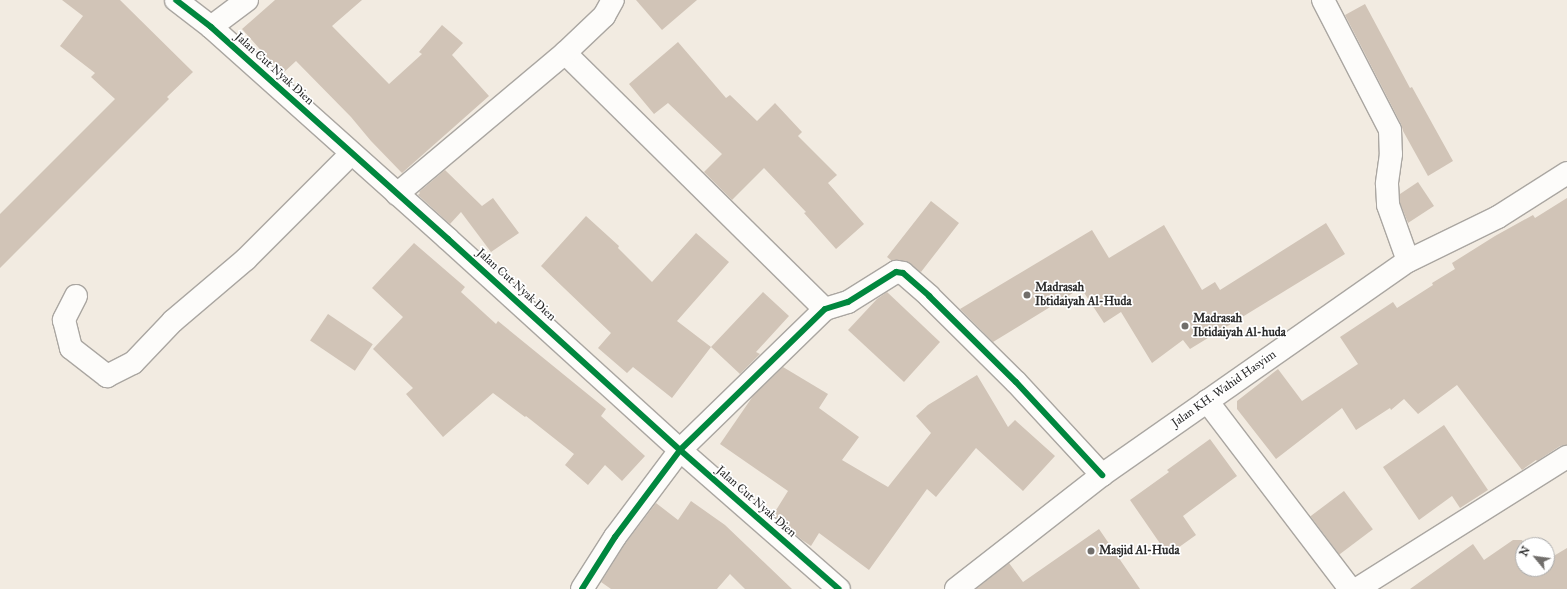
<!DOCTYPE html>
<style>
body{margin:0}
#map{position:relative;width:1567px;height:589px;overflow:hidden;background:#f2ebe1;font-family:"IM FELL Great Primer",serif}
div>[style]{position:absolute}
.building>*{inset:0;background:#d1c4b7;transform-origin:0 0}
.roads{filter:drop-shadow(1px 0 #aaa6a1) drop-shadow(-1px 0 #aaa6a1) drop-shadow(0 1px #aaa6a1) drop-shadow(0 -1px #aaa6a1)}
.minor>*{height:22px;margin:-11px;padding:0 11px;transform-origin:11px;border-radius:11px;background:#fdfcfa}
.tertiary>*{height:22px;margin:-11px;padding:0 11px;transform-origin:11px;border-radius:11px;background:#fdfcfa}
.cycleway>*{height:6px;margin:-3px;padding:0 3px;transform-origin:3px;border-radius:3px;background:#00873e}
.dots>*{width:11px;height:11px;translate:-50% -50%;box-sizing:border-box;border:2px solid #fff;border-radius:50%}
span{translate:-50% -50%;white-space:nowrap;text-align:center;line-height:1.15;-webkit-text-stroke:3.5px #fff;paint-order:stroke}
.street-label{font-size:12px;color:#2b2b2b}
.poi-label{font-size:12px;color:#2b2b2b;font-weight:700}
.left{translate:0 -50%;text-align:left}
.north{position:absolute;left:1515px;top:537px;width:40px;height:40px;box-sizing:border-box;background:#fff;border:1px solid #aaa;border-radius:50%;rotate:299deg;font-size:11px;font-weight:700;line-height:16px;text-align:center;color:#2b2b2b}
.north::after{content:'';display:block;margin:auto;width:14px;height:18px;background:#716e6b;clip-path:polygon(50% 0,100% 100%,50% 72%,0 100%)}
</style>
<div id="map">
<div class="building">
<i style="clip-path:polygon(62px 0,120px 0,193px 72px,167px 97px,169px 99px,0 268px,0 214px,115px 99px,91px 77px,95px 73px,60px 46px,83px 16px)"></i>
<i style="clip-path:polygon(275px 0,362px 0,332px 26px,389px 84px,422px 54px,419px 52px,442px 25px,463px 43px,452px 55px,489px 96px,402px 173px,371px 141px,351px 117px,296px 61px,282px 74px,242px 29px)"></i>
<i style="clip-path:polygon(636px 0,697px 0,662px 30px)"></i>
<i style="clip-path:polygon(1365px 4px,1410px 88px,1412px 87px,1453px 161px,1428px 176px,1403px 131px,1401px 124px,1345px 15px)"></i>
<i style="clip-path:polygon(678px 42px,726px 98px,730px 95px,757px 121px,775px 103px,802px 132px,798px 136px,837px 175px,828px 183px,864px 224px,836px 249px,804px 213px,806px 212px,764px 168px,732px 200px,704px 172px,722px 154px,668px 103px,654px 114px,629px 84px)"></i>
<i style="clip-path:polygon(445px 170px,482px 206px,493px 198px,519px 233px,491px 252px,461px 212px,450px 224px,418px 195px,420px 193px,419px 192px)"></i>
<i style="clip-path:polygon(1418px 182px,1434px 206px,1408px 223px,1400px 203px,1400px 194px)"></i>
<i style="clip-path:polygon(1567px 198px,1567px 445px,1560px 446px,1537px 461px,1536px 460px,1522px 470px,1457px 385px,1418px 414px,1404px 399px,1391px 410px,1390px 408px,1356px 430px,1342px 408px,1276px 459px,1237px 409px,1237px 401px,1278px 369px,1302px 401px,1358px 364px,1340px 337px,1393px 302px,1397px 308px,1433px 285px,1432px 283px,1455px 269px,1452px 263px,1495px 236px,1533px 215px,1535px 218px)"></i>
<i style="clip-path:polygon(931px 201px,959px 223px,921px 272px,905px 261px,892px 261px,887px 257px)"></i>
<i style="clip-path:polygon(586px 216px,619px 246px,618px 248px,652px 282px,696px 233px,729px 262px,677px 321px,711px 347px,672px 398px,633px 367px,627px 373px,598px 348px,611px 333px,541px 266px)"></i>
<i style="clip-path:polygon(1326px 223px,1345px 254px,1190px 349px,1183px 340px,1152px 363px,1121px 312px,1104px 323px,1081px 288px,993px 342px,960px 309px,1092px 230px,1109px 258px,1164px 225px,1202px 290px,1215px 282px,1220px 290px)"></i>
<i style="clip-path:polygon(414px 243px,465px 287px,461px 292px,496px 324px,498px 321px,606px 409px,601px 416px,645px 456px,622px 481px,605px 465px,588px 485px,565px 465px,574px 454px,526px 416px,525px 417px,493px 393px,443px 437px,406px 394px,413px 388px,373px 349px,403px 317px,372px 288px)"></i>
<i style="clip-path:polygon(763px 292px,789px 316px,756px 352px,760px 354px,740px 374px,711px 347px)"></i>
<i style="clip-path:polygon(887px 292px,940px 342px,904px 382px,848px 330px,877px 299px)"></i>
<i style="left:328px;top:314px;width:54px;height:32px;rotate:34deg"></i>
<i style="clip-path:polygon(783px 367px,828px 394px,819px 408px,859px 437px,842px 460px,888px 487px,931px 433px,916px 416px,928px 405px,977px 375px,1008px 427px,1015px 420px,1055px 456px,1023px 491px,976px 448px,936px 497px,927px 489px,869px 570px,819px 533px,811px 546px,802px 540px,773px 515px,788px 491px,720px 444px,753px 396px)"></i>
<i style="clip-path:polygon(1444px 425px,1488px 490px,1460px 508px,1452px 496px,1419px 520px,1383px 467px)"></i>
<i style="clip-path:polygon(1210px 439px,1237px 476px,1183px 516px,1196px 535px,1168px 555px,1130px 500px,1169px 472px,1167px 470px)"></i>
<i style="left:1344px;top:491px;width:48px;height:42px;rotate:53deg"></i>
<i style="clip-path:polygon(691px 501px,725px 525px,792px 589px,745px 589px,730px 574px,717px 589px,611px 589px,601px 582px,625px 544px,656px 503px,678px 520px)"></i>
<i style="clip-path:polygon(1099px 529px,1140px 589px,976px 589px,1009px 563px,1023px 582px)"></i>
<i style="clip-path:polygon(1513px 540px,1522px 540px,1525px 545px,1523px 545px,1523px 569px,1547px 569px,1547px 560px,1567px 548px,1567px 589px,1410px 589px,1473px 544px,1484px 560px)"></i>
</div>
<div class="roads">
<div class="minor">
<i style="left:176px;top:0;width:44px;rotate:37.6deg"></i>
<i style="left:211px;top:27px;width:318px;rotate:41.8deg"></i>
<i style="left:448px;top:239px;width:314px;rotate:42.3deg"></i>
<i style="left:680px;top:450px;width:211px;rotate:41.2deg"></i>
<i style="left:1323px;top:0;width:146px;rotate:62.7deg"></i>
<i style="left:1390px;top:130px;width:24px;rotate:88deg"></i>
<i style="left:1391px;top:154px;width:30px;rotate:98deg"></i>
<i style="left:1387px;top:184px;width:21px;rotate:87deg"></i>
<i style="left:1388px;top:205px;width:59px;rotate:70.3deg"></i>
<i style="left:211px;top:27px;width:45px;rotate:-36.9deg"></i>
<i style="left:565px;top:53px;width:365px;rotate:44.6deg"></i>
<i style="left:397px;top:194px;width:219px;rotate:-40deg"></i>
<i style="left:565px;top:53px;width:54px;rotate:-43.5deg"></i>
<i style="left:604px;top:16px;width:18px;rotate:-61deg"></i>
<i style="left:76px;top:296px;width:27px;rotate:117deg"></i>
<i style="left:64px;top:320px;width:29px;rotate:76deg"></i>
<i style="left:71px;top:348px;width:46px;rotate:37.9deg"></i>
<i style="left:107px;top:376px;width:29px;rotate:-27deg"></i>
<i style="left:133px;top:363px;width:58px;rotate:-46.4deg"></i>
<i style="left:173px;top:321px;width:96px;rotate:-40.3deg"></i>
<i style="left:246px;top:259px;width:148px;rotate:-45deg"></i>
<i style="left:1207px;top:401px;width:236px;rotate:52.7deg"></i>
<i style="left:582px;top:589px;width:62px;rotate:-57.6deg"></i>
<i style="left:615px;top:537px;width:109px;rotate:-53.2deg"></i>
<i style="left:680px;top:450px;width:202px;rotate:-44.2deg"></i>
<i style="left:825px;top:309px;width:24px;rotate:-17deg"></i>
<i style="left:848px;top:302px;width:57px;rotate:-32deg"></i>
<i style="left:896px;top:272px;width:7px;rotate:8deg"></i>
<i style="left:903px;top:273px;width:35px;rotate:41deg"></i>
<i style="left:929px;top:296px;width:122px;rotate:44.7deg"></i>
<i style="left:1016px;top:382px;width:127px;rotate:47.2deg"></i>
<i style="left:1357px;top:589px;width:248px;rotate:-32.2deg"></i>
</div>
<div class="tertiary">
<i style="left:956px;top:589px;width:185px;rotate:-38deg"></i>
<i style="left:1102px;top:475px;width:373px;rotate:-35deg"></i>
<i style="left:1408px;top:261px;width:100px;rotate:-26.1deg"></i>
<i style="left:1498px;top:217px;width:82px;rotate:-32.5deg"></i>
</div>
</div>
<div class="cycleway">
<i style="left:176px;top:0;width:44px;rotate:37.6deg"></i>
<i style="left:211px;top:27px;width:318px;rotate:41.8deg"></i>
<i style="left:448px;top:239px;width:314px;rotate:42.3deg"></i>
<i style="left:680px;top:450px;width:211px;rotate:41.2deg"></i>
<i style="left:582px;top:589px;width:62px;rotate:-57.6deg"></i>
<i style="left:615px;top:537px;width:109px;rotate:-53.2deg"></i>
<i style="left:680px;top:450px;width:202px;rotate:-44.2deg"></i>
<i style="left:825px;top:309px;width:24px;rotate:-17deg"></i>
<i style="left:848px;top:302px;width:57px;rotate:-32deg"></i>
<i style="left:896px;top:272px;width:7px;rotate:8deg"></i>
<i style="left:903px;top:273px;width:35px;rotate:41deg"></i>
<i style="left:929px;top:296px;width:122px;rotate:44.7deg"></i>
<i style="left:1016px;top:382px;width:127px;rotate:47.2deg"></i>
</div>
<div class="dots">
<i style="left:1027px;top:295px;background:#716e6b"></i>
<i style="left:1185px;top:326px;background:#716e6b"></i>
<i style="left:1091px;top:551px;background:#716e6b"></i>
</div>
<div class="street-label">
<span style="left:274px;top:69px;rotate:42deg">Jalan Cut Nyak Dien</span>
<span style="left:516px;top:285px;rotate:42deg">Jalan Cut Nyak Dien</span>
<span style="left:1224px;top:389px;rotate:-35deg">Jalan KH. Wahid Hasyim</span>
<span style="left:756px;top:502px;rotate:41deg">Jalan Cut Nyak Dien</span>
</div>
<div class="poi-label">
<span class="left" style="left:1035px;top:295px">Madrasah<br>Ibtidaiyah Al-Huda</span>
<span class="left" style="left:1193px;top:326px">Madrasah<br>Ibtidaiyah Al-huda</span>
<span class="left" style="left:1099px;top:551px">Masjid Al-Huda</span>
</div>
<div class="north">N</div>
</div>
